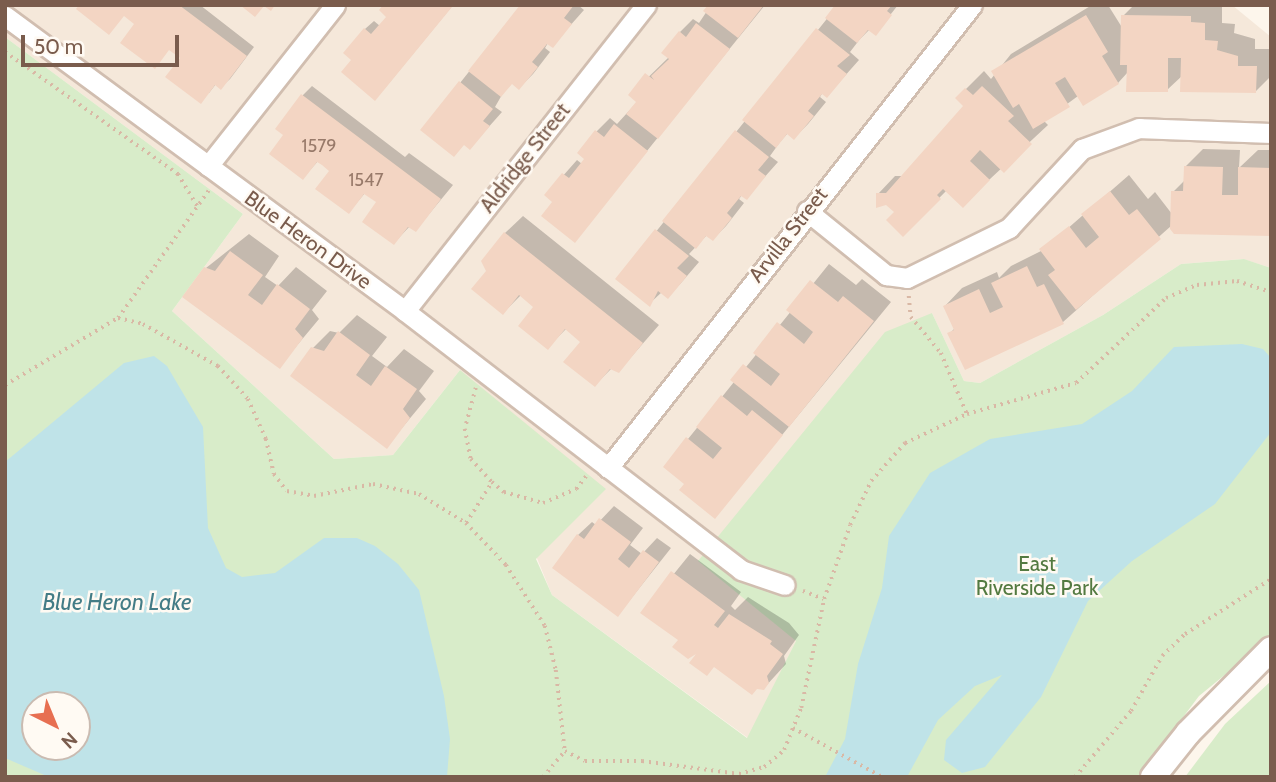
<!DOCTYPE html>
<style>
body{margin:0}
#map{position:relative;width:1276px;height:782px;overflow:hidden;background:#fdf6ec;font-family:Cabin,sans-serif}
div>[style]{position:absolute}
.residential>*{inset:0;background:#f5e8da}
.green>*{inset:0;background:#d8ecc9}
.water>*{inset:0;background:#bfe3e8}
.shadow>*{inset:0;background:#0003}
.building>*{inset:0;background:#f3d5c3}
.path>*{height:3.5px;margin-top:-1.75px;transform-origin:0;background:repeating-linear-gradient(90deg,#d9b8a5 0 2px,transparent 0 7px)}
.roads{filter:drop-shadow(2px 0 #d1beb0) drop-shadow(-2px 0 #d1beb0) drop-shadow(0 2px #d1beb0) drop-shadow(0 -2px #d1beb0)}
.minor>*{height:19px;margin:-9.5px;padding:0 9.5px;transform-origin:9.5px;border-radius:9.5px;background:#fff}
.tertiary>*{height:24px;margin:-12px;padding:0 12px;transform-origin:12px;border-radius:12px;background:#fff}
span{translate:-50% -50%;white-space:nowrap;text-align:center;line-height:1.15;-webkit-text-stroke:5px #fffaf3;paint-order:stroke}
.number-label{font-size:18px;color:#987a6a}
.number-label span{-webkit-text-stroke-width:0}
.street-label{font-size:21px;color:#7a5c4d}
.park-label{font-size:21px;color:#537a41}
.water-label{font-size:23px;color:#437c86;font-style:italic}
.frame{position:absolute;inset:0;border:7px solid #7a5c4d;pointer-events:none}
.north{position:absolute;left:21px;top:691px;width:70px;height:70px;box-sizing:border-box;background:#fffaf3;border:2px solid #cabbb1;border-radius:50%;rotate:137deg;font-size:19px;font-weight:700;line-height:28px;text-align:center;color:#7a5c4d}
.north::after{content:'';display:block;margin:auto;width:24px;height:32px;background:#e76f51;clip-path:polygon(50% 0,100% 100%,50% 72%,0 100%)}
.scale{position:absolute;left:21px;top:35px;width:158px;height:32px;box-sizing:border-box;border:4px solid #7a5c4d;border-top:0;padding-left:9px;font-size:21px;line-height:24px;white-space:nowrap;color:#7a5c4d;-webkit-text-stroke:5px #fffaf3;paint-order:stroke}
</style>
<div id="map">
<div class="residential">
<i style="clip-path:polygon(5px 5px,1232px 5px,1271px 37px,1271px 268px,1243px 259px,1181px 264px,1103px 315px,980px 383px,964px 381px,932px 313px,796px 641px,748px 738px,552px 595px,460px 370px,393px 455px,334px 459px,172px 311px,243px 214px,5px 37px)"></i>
</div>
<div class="green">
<i style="clip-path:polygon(evenodd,5px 37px,243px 214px,172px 311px,334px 459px,393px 455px,460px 370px,606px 489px,536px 559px,552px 595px,747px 738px,796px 641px,698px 561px,885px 332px,932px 313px,964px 381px,980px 383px,1103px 315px,1181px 264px,1244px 259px,1271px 268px,1271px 637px,1199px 696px,1138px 777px,5px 777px,5px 37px,35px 705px,77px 705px,77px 747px,35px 747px,35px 705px)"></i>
<i style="clip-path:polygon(1271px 681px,1271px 777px,1185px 777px,1225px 724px)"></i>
</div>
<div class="water">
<i style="clip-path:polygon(1242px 344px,1263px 349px,1271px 358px,1271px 432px,1215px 504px,1132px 561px,1088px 601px,1041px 697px,985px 767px,962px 773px,944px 760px,946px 740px,1002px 675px,975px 686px,938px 720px,907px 777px,825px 777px,845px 739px,858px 664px,882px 588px,889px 536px,930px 473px,990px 439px,1082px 424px,1132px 391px,1174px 347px)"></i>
<i style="clip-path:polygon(evenodd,154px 356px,167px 366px,203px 427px,208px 528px,226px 568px,242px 577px,275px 573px,324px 538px,357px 538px,375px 546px,398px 564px,419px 590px,444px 696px,450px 739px,447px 777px,49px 777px,5px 758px,5px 462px,124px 363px,154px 356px,35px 705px,77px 705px,77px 747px,35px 747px,35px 705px)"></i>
</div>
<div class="shadow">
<i style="clip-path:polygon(81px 5px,200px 5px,254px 47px,230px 79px,221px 87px,216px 84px,209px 93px,182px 58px,125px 14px)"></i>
<i style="clip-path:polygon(385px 5px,453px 5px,384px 89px,353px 59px,365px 29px,374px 21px,380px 26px,388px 16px)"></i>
<i style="clip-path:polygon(522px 5px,578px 5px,584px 10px,552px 46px,548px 43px,545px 48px,550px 52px,533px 74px,519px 88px,513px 82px,503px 93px,495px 107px,502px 112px,470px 148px,460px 83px)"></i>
<i style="clip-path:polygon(711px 5px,765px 5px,575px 240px,555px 201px,546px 195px,577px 160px,582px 164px,586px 159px,579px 153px,597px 131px,610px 118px,617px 124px,638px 101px,630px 95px,669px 57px,680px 32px,693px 19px,699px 23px)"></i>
<i style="clip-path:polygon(838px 5px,898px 5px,876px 33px,870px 29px,860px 39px,850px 52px,859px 60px,827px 96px,823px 92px,820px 97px,826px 102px,808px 124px,794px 138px,788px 133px,780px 142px,770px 156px,778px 162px,746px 198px,742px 195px,739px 199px,744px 203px,726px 226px,713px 239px,707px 235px,689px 254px,699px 262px,681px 283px,668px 297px,662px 292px,649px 304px,618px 279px)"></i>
<i style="clip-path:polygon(1092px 5px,1108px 5px,1123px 29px,1123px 16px,1134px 5px,1222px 5px,1222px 23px,1235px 24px,1234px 33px,1255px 39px,1255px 49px,1271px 49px,1271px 76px,1256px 91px,1183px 75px,1167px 90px,1128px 72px,1118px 83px,1078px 96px,1044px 121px,1048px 125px,962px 205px,947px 190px,903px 235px,896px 212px,878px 194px,895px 176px,903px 176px,965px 106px,957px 98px,984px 71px,991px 79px,1011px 54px)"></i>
<i style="clip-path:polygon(312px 86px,405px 157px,409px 153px,453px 185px,416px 230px,410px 226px,394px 243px,379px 202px,365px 193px,349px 212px,331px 170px,319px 160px,303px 178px,286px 135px,303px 95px)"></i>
<i style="clip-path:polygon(1203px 149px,1240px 150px,1239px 168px,1258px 150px,1271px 150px,1271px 235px,1171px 226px,1063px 322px,950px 333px,955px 328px,945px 306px,962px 288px,997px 272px,999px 278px,1011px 266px,1043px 250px,1129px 175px,1148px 199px,1155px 192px,1172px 214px,1173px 192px,1185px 180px,1185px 167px)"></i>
<i style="clip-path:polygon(523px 216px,659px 325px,619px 371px,612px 368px,595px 385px,582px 341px,566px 329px,548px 347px,536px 307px,521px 295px,503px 313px,489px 271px,505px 233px)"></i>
<i style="clip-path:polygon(249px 234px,279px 256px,265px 277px,278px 286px,296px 267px,327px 291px,312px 310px,319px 319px,279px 367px,206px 268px)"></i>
<i style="clip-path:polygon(829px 264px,856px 285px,862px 279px,891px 302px,715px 517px,686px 484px,688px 439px)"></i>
<i style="clip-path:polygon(357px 315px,387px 337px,372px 356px,387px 367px,404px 349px,434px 371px,419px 391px,426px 399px,387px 446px,312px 349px,330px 331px,339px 333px)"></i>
<i style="clip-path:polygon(614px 506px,643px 528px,630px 545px,642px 554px,657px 538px,671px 548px,618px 615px,578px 535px,592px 522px,596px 525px)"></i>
<i style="clip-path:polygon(690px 554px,741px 592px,731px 606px,735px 610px,748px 597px,789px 623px,799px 635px,784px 656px,786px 664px,764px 688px,702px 648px,680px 640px,643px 612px)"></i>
</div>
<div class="building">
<i style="clip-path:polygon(79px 5px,179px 5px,247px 56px,221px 90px,215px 85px,201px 104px,165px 77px,180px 58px,169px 50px,155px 69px,120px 43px,134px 24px,124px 16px,109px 35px,76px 9px)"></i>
<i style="clip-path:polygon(240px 5px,275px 5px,271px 11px,264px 6px,255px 17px)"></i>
<i style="clip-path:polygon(383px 5px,452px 7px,375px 101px,341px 72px,351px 60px,343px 53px,364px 28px,371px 34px,386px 17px,379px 10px)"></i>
<i style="clip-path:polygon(520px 5px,574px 5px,564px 18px,572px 24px,553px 48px,547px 44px,532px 62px,538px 67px,519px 90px,512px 84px,501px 97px,468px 71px)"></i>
<i style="clip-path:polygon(708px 5px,764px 5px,738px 38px,703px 11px)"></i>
<i style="clip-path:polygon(835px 5px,892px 5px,887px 11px,892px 15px,876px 36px,868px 30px,857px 43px,825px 18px)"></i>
<i style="clip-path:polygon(1086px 15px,1108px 52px,1102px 56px,1119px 84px,1083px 106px,1065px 77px,1055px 83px,1070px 107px,1033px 129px,1019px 104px,1013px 108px,991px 71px)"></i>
<i style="clip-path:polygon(1121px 15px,1191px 16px,1191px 22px,1205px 23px,1205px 40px,1218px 41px,1217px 50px,1238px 56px,1238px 66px,1257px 66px,1256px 93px,1180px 92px,1181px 58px,1168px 58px,1168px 92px,1126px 92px,1127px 65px,1120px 65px)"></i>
<i style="clip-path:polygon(696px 23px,730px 49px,658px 139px,626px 114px,636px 102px,628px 95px,645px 73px,654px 80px,651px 76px,669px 59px,661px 53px,679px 31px,686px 37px)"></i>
<i style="clip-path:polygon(816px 28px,850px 55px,837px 66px,847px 74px,827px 98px,822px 94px,808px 111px,814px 116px,794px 140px,787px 134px,776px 148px,742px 120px)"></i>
<i style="clip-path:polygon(459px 81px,493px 109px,483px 121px,490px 126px,470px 150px,464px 145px,454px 157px,420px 130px)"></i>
<i style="clip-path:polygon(982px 86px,1014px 116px,1008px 121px,1032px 144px,1004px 173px,980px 150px,970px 161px,990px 180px,963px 208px,943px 189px,937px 195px,941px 199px,903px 237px,886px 220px,894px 212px,886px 205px,876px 208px,876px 193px,886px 193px,963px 106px,955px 98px,965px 88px,973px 95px)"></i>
<i style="clip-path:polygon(301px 94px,441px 199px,416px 232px,408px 227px,394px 245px,362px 222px,376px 202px,364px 194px,349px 214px,315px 189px,329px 171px,322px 165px,317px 162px,303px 180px,269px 154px,283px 135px,275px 129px)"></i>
<i style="clip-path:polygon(614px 124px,648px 151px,575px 243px,541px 216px,552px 202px,544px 195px,562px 173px,569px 178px,584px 159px,577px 153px,595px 130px,604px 137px)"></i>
<i style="clip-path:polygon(735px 130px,769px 157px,758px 170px,766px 176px,747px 200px,741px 196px,727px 213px,732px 218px,713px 241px,706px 236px,696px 249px,662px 221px)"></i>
<i style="clip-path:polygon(1184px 166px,1223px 167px,1222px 195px,1238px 195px,1238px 167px,1271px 168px,1271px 236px,1174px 234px,1170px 229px,1171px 191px,1183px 191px)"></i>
<i style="clip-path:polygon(1110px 191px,1129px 215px,1137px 209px,1161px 239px,1076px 310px,1048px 275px,1055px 270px,1039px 249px,1069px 226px,1086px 248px,1099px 237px,1081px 214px)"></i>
<i style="clip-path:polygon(655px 229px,689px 256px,677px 268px,687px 276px,668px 299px,658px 291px,650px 307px,615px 279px)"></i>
<i style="clip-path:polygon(504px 232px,643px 343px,619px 373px,610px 369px,595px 387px,563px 362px,580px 342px,565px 329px,548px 350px,518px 326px,533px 307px,519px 295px,503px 315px,471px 289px,486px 271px,481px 261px)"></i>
<i style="clip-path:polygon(230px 251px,263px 275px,248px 295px,262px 305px,277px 284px,310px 309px,295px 329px,303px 338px,280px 369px,182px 297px,204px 267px,215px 271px)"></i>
<i style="clip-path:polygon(1027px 266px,1037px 287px,1044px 284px,1064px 324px,965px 370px,947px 333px,954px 330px,943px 306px,979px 289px,990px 313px,1003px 307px,991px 283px)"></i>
<i style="clip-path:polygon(810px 280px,838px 302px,843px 296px,874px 321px,789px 427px,730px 380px,743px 364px,771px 386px,780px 374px,753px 353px,777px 322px,804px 344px,813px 332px,786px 310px)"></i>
<i style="clip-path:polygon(338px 331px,370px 355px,356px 375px,371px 386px,385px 366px,417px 389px,403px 409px,410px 418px,387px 449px,290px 376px,311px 347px,324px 351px)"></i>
<i style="clip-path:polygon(721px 395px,747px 416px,752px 410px,783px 435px,715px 519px,679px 490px,684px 484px,663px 467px,686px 437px,713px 459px,722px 448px,696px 427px)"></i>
<i style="clip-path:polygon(599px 518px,631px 542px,618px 559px,629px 568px,643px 550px,659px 562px,618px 617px,552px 568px,577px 534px,584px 539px)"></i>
<i style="clip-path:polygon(671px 571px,725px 611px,714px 625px,718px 628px,729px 614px,772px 641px,770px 644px,783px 654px,767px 676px,769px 683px,764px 690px,757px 689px,752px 695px,714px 667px,707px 676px,689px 663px,696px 654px,688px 659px,672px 647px,678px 640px,640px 613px)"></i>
</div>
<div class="path">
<i style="left:5px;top:52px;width:212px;rotate:35.2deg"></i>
<i style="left:178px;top:174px;width:39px;rotate:59deg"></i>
<i style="left:909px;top:296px;width:21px;rotate:85deg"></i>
<i style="left:911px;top:317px;width:47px;rotate:50.2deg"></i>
<i style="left:941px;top:353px;width:66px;rotate:66.9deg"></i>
<i style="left:118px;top:318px;width:26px;rotate:13deg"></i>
<i style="left:143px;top:324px;width:86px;rotate:29.2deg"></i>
<i style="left:218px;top:366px;width:45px;rotate:47.7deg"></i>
<i style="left:248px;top:399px;width:44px;rotate:65.8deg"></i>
<i style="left:266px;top:439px;width:36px;rotate:77deg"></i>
<i style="left:274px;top:474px;width:21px;rotate:53deg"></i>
<i style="left:287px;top:491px;width:27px;rotate:10deg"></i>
<i style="left:314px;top:496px;width:60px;rotate:-11.5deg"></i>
<i style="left:373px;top:484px;width:47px;rotate:12.3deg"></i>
<i style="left:419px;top:494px;width:55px;rotate:31.7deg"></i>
<i style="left:466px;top:523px;width:58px;rotate:46.4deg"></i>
<i style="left:506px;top:565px;width:72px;rotate:57.4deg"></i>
<i style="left:545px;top:626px;width:45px;rotate:76deg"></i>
<i style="left:556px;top:670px;width:81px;rotate:83.7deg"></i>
<i style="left:565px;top:751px;width:22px;rotate:27deg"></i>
<i style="left:585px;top:761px;width:57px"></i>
<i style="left:642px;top:761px;width:98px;rotate:7.6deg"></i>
<i style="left:739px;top:774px;width:26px;rotate:-16deg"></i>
<i style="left:764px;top:767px;width:26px;rotate:-40deg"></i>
<i style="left:784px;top:750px;width:45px;rotate:-68deg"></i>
<i style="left:801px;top:708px;width:111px;rotate:-78.1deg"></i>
<i style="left:824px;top:599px;width:78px;rotate:-70.6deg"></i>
<i style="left:850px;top:525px;width:49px;rotate:-64.5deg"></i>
<i style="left:871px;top:481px;width:51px;rotate:-48.2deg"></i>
<i style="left:905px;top:443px;width:68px;rotate:-25.1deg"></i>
<i style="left:967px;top:414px;width:113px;rotate:-15.9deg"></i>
<i style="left:1076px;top:383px;width:124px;rotate:-43.4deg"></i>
<i style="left:1166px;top:298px;width:34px;rotate:-23deg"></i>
<i style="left:1197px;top:285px;width:40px;rotate:-5.7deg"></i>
<i style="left:1237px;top:281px;width:36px;rotate:18deg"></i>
<i style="left:5px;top:385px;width:131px;rotate:-30.7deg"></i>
<i style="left:118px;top:318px;width:157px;rotate:-54.6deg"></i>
<i style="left:476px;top:388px;width:42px;rotate:105deg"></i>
<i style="left:465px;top:429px;width:31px;rotate:79deg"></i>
<i style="left:471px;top:459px;width:31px;rotate:48deg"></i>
<i style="left:492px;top:482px;width:16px;rotate:40deg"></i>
<i style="left:504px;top:492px;width:41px;rotate:15.8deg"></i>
<i style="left:543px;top:503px;width:36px;rotate:-23deg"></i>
<i style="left:576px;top:489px;width:16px;rotate:-52deg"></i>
<i style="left:466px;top:523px;width:49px;rotate:-57.6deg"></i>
<i style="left:803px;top:591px;width:22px;rotate:21deg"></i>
<i style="left:793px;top:728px;width:102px;rotate:28.8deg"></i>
<i style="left:543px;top:777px;width:34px;rotate:-50deg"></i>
<i style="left:1075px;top:777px;width:87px;rotate:-49.7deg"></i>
<i style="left:1131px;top:711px;width:63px;rotate:-60.6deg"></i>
<i style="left:1162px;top:656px;width:32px;rotate:-44deg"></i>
<i style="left:1185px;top:634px;width:102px;rotate:-32.6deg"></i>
</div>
<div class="roads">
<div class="minor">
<i style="left:5px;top:16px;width:497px;rotate:36.4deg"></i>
<i style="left:405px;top:311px;width:424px;rotate:37.6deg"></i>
<i style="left:741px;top:570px;width:46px;rotate:18.8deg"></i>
<i style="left:208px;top:166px;width:205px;rotate:-51.7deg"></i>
<i style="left:807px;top:211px;width:102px;rotate:39deg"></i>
<i style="left:886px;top:275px;width:21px;rotate:8deg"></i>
<i style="left:907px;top:278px;width:114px;rotate:-26.1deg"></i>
<i style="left:1009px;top:228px;width:108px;rotate:-47.3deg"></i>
<i style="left:1082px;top:149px;width:61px;rotate:-20.2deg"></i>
<i style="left:1139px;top:128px;width:132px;rotate:2.2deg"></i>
<i style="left:405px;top:311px;width:390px;rotate:-51.8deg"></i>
<i style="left:608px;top:468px;width:589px;rotate:-51.83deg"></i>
</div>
<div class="tertiary">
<i style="left:1153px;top:777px;width:56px;rotate:-51.5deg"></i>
<i style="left:1188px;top:733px;width:118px;rotate:-45.3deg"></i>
</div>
</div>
<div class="number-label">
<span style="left:319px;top:146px">1579</span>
<span style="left:366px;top:180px">1547</span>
</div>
<div class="street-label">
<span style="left:525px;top:158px;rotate:-52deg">Aldridge Street</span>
<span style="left:788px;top:235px;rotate:-52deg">Arvilla Street</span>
<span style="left:308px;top:240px;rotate:36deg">Blue Heron Drive</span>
</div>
<div class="park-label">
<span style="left:1037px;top:576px">East<br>Riverside Park</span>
</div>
<div class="water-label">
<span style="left:117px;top:602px">Blue Heron Lake</span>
</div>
<div class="frame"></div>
<div class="north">N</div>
<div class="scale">50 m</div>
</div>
